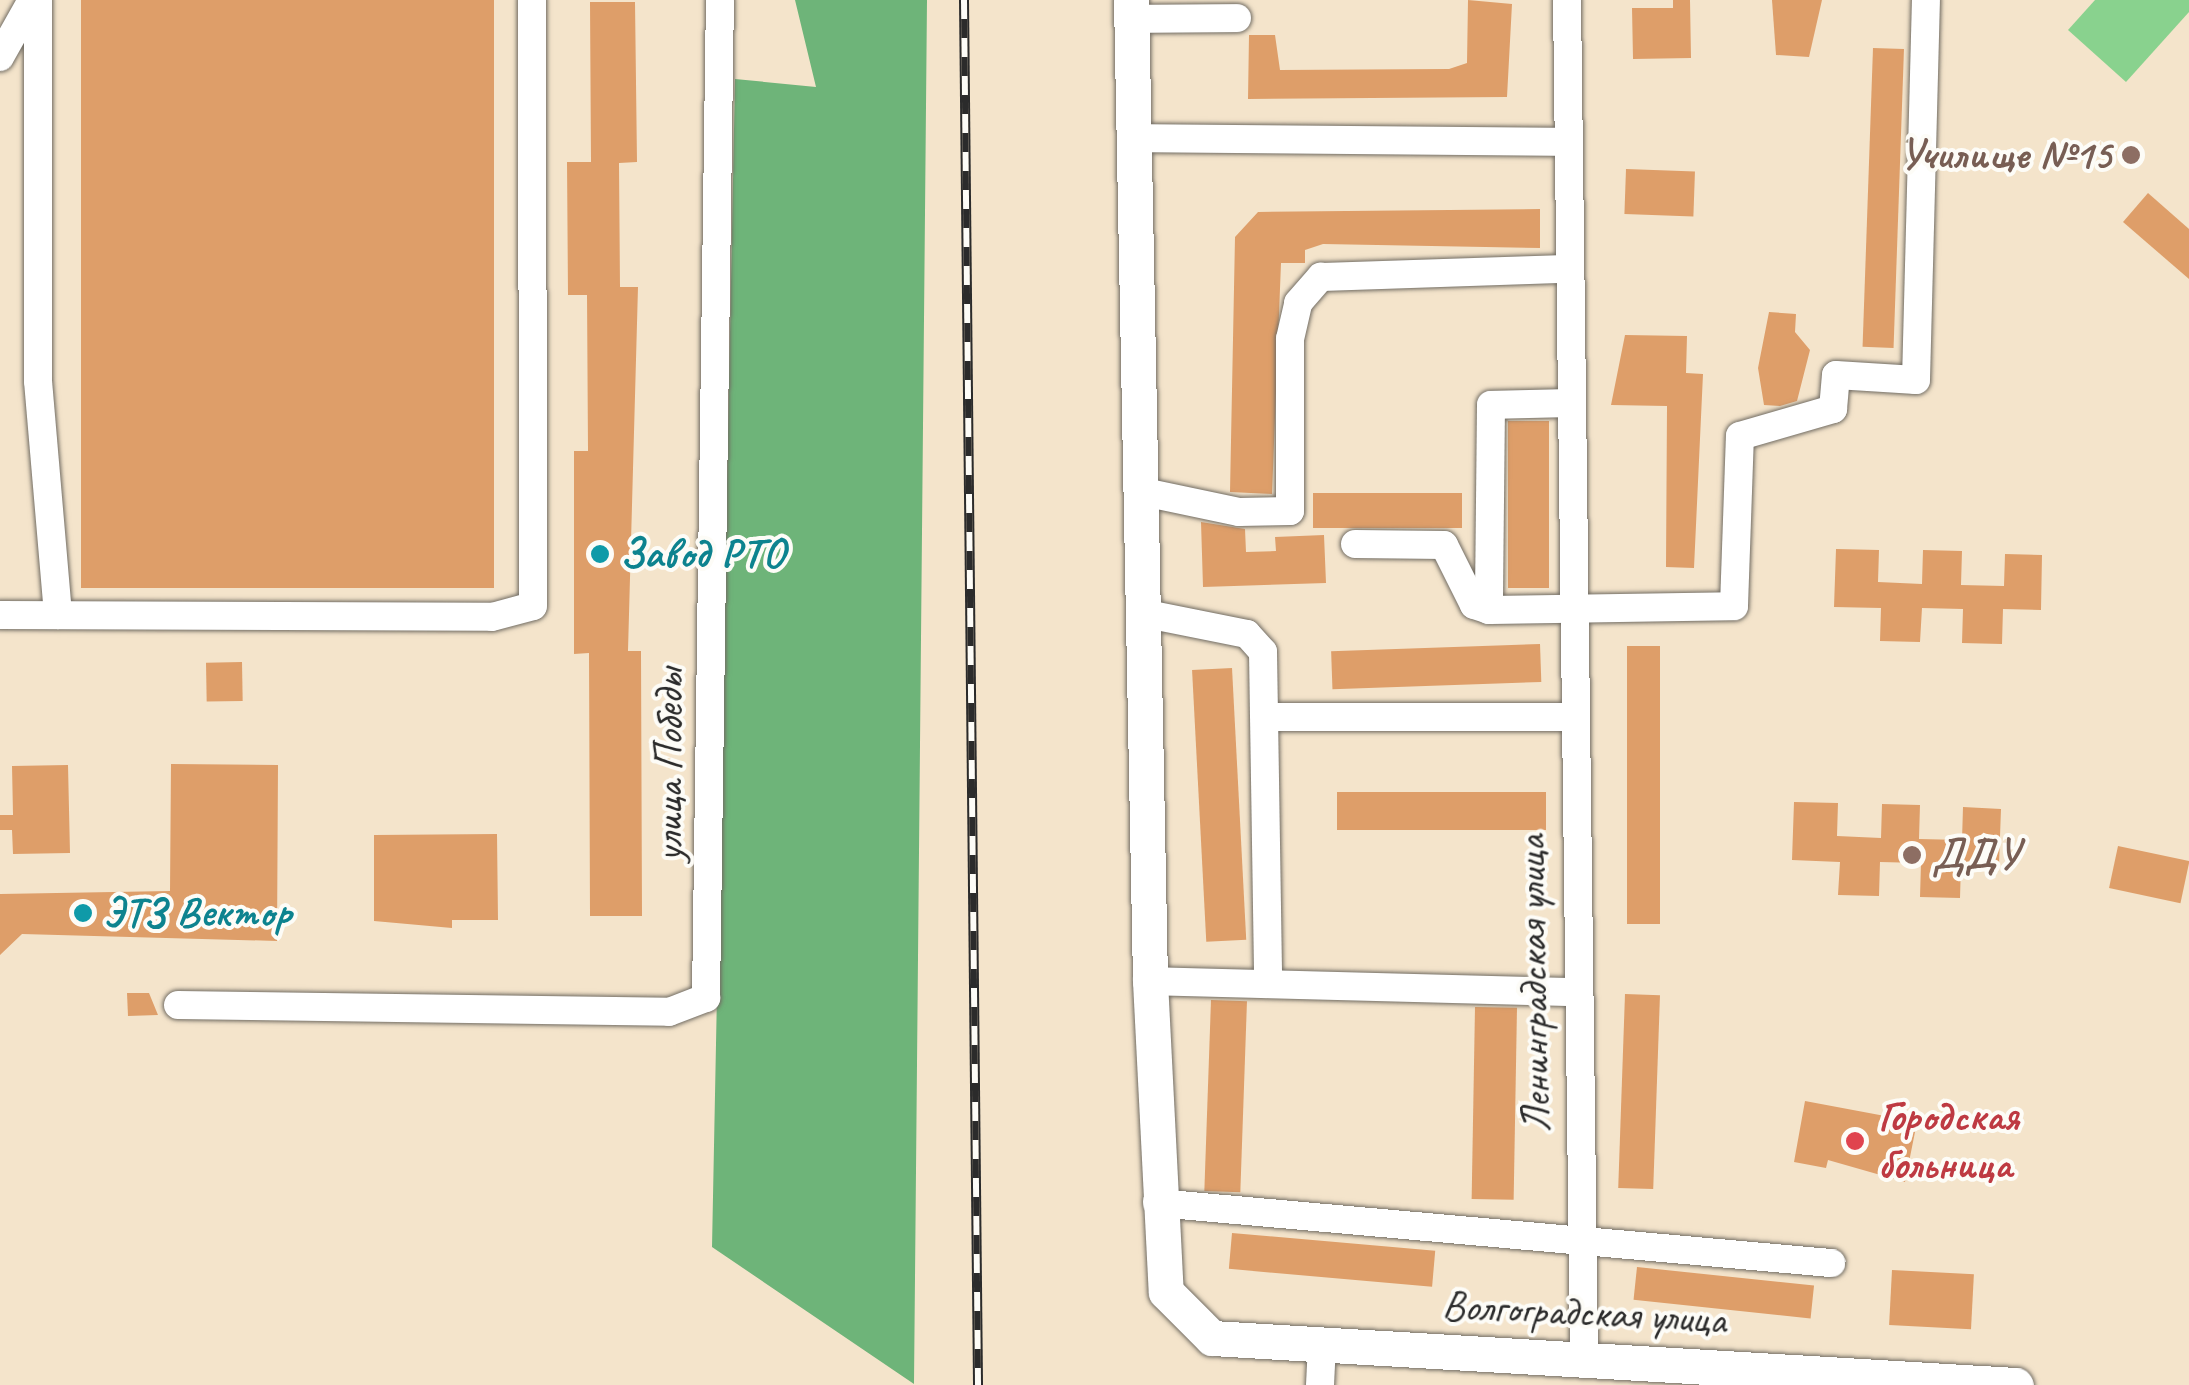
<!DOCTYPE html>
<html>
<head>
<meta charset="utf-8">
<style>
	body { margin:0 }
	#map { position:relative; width:2189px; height:1385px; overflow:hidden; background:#f4e4cb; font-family:Caveat,sans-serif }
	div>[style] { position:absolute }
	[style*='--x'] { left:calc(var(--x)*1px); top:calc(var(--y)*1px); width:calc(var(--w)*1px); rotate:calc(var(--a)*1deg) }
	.green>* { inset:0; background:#89d28e }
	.forest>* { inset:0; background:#6eb479 }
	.building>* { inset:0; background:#de9e69; transform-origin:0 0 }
	.roads { filter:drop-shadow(0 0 2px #716c63) drop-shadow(0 0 2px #716c63) }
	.minor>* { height:28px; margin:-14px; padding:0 14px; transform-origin:14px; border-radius:14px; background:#fff }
	.major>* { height:35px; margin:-17.5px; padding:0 17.5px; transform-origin:17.5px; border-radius:17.5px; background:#fff }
	.rail>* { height:10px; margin-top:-5px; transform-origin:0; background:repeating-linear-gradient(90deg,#fdfcf7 0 19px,#2b2b2b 0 38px); box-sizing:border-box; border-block:2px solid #2b2b2b }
	.dots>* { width:28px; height:28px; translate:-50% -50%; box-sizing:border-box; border:5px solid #fdfcf7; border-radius:50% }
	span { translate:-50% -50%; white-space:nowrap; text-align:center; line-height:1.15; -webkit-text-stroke:8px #fdfcf7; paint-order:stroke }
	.education-label { font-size:42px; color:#785e54; font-weight:700 }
	.right { translate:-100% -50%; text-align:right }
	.left { translate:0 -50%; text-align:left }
	.culture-label { font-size:42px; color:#0d838f; font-weight:700 }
	.street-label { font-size:42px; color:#2b2b2b }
	.health-label { font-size:42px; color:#be3a42; font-weight:700 }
</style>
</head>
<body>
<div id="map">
	<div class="green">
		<i style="clip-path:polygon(2095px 0,2189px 0,2189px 12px,2126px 82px,2068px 30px)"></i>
	</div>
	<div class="forest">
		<i style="clip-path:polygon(795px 0,927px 0,914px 1384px,712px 1247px,735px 79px,816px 87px)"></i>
	</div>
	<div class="building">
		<i style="left:81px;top:0;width:413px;height:588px"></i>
		<i style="clip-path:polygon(1468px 0,1512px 4px,1507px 97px,1248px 99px,1249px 35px,1275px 35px,1280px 70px,1449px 69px,1467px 63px)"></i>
		<i style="clip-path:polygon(1673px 0,1690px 0,1691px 58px,1633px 59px,1632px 8px,1673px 8px)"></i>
		<i style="clip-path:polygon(1772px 0,1822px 0,1809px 57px,1776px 55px)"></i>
		<i style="clip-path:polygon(590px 2px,635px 2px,637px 162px,619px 163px,620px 287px,638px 287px,628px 651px,641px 651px,642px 916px,590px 916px,589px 653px,574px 654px,574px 451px,588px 451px,587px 295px,568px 295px,567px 162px,591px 162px)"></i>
		<i style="left:1873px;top:48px;width:31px;height:299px;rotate:2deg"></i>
		<i style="left:1626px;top:169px;width:69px;height:45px;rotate:2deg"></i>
		<i style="clip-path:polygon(2148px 193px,2189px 229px,2189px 279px,2123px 222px)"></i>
		<i style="clip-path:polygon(1540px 209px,1540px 248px,1323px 244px,1305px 250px,1305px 263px,1281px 263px,1272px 494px,1230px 492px,1235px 237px,1258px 212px)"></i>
		<i style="clip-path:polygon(1769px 312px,1796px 314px,1795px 332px,1810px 350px,1797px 401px,1780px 406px,1764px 405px,1758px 368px)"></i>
		<i style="clip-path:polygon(1625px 335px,1687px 336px,1686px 373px,1703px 374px,1694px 568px,1666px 567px,1667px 406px,1611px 405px)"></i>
		<i style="left:1549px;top:421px;width:167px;height:41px;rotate:90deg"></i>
		<i style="left:1313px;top:493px;width:149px;height:35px"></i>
		<i style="clip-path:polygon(1201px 522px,1245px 529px,1246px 552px,1276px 551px,1275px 537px,1324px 535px,1326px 583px,1203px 587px)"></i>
		<i style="clip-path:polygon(1836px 549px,1879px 550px,1878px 582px,1922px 584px,1923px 550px,1962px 551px,1961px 585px,2004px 586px,2005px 554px,2042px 555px,2041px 610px,2003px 609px,2002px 644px,1962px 643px,1963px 609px,1922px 608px,1920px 642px,1880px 641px,1881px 608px,1834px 607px)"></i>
		<i style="left:1540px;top:644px;width:38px;height:209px;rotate:88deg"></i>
		<i style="left:1627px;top:646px;width:33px;height:278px"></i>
		<i style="left:242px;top:662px;width:39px;height:36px;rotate:89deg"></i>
		<i style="left:1232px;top:668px;width:272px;height:40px;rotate:87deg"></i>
		<i style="clip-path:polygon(171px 764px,278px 765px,277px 941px,22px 934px,0 955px,0 894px,170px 891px)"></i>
		<i style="clip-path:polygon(68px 765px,70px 853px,13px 854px,12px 830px,0 830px,0 815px,13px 815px,12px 766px)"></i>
		<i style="left:1337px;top:792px;width:209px;height:38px"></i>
		<i style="clip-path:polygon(1794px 802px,1838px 803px,1837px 836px,1881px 838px,1882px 804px,1920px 805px,1919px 839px,1962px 840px,1963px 807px,2001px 809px,1999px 864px,1961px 863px,1960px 898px,1920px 897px,1921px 863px,1880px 862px,1879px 896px,1838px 895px,1840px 862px,1792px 860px)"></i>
		<i style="clip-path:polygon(497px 834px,498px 920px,452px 920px,452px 928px,374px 921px,374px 835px)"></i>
		<i style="left:2118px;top:846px;width:73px;height:43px;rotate:12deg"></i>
		<i style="clip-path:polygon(127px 993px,149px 993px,158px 1015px,128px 1016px)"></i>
		<i style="left:1625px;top:994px;width:35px;height:194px;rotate:2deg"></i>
		<i style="left:1211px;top:1000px;width:36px;height:191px;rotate:2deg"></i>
		<i style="left:1475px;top:1007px;width:42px;height:192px;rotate:1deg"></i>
		<i style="clip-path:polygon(1805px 1101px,1917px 1122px,1905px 1182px,1828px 1160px,1826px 1168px,1794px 1162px)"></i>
		<i style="left:1232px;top:1233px;width:204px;height:36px;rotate:5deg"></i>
		<i style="left:1637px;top:1267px;width:178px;height:33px;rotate:6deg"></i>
		<i style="left:1892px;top:1270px;width:82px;height:55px;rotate:3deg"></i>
	</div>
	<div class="roads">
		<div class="minor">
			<i style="--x:38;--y:0;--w:381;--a:90"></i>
			<i style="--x:38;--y:381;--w:235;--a:85.1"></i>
			<i style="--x:1567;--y:0;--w:1357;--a:89.28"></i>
			<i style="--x:1132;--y:19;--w:105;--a:-0.5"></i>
			<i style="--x:0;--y:57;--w:65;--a:-60.7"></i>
			<i style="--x:1134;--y:138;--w:433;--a:0.5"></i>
			<i style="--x:1567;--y:403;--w:76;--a:178.5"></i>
			<i style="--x:1491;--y:405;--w:205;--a:90.6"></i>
			<i style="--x:1489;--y:610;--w:245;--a:-0.9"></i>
			<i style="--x:1734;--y:606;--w:170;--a:-88"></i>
			<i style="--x:1740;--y:436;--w:97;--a:-16.2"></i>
			<i style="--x:1833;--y:409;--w:34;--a:-85"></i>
			<i style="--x:1836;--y:375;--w:80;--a:3.6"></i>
			<i style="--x:1916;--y:380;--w:380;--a:-88.5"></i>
			<i style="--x:1139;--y:491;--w:102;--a:11.9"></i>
			<i style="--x:1239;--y:512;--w:51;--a:-1.1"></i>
			<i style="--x:1290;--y:511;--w:172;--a:-90"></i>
			<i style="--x:1290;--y:339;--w:37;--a:-77"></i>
			<i style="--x:1298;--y:303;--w:35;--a:-49"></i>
			<i style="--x:1321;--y:277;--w:246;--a:-1.9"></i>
			<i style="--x:1355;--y:544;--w:89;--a:0.6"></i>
			<i style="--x:1444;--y:545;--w:67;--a:63.4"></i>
			<i style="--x:1474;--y:605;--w:16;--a:18"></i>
			<i style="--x:1142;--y:613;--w:107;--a:11.3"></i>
			<i style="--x:1247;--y:634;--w:24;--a:48"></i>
			<i style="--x:1263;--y:652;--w:332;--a:89.1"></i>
			<i style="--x:0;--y:615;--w:492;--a:0.2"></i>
			<i style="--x:492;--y:617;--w:42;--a:-15"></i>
			<i style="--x:533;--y:606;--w:606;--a:-90.09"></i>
			<i style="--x:1266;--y:717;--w:304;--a:0"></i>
			<i style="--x:1150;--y:981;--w:423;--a:1.5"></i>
			<i style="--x:178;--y:1005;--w:491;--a:0.8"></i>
			<i style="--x:669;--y:1012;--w:40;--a:-21"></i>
			<i style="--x:706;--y:998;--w:998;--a:-89.2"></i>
			<i style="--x:1157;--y:1203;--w:677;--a:5.09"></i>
			<i style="--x:1320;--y:1385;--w:41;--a:-87.2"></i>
		</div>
		<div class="major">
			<i style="--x:1131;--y:0;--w:981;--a:88.89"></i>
			<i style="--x:1150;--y:981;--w:311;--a:87.1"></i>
			<i style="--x:1166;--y:1292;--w:65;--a:45"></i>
			<i style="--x:1212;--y:1338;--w:805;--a:3.35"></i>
		</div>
	</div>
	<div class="rail">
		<i style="--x:964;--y:0;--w:1385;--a:89.42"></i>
	</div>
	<div class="dots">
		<i style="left:2131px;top:155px;background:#8d6e63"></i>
		<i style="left:600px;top:554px;background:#0f9aa8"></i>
		<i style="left:1912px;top:855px;background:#8d6e63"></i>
		<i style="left:83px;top:913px;background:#0f9aa8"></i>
		<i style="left:1855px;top:1141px;background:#e0444e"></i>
	</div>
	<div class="education-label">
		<span class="right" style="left:2111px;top:155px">Училище №15</span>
		<span class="left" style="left:1932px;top:855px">ДДУ</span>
	</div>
	<div class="culture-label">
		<span class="left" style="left:620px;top:554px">Завод РТО</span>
		<span class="left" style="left:103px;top:913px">ЭТЗ Вектор</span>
	</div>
	<div class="street-label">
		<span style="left:669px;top:765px;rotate:-90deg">улица Победы</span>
		<span style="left:1534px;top:984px;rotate:-91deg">Ленинградская улица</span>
		<span style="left:1584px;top:1313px;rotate:3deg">Волгоградская улица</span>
	</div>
	<div class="health-label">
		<span class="left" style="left:1878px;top:1141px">Городская<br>больница</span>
	</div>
</div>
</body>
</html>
